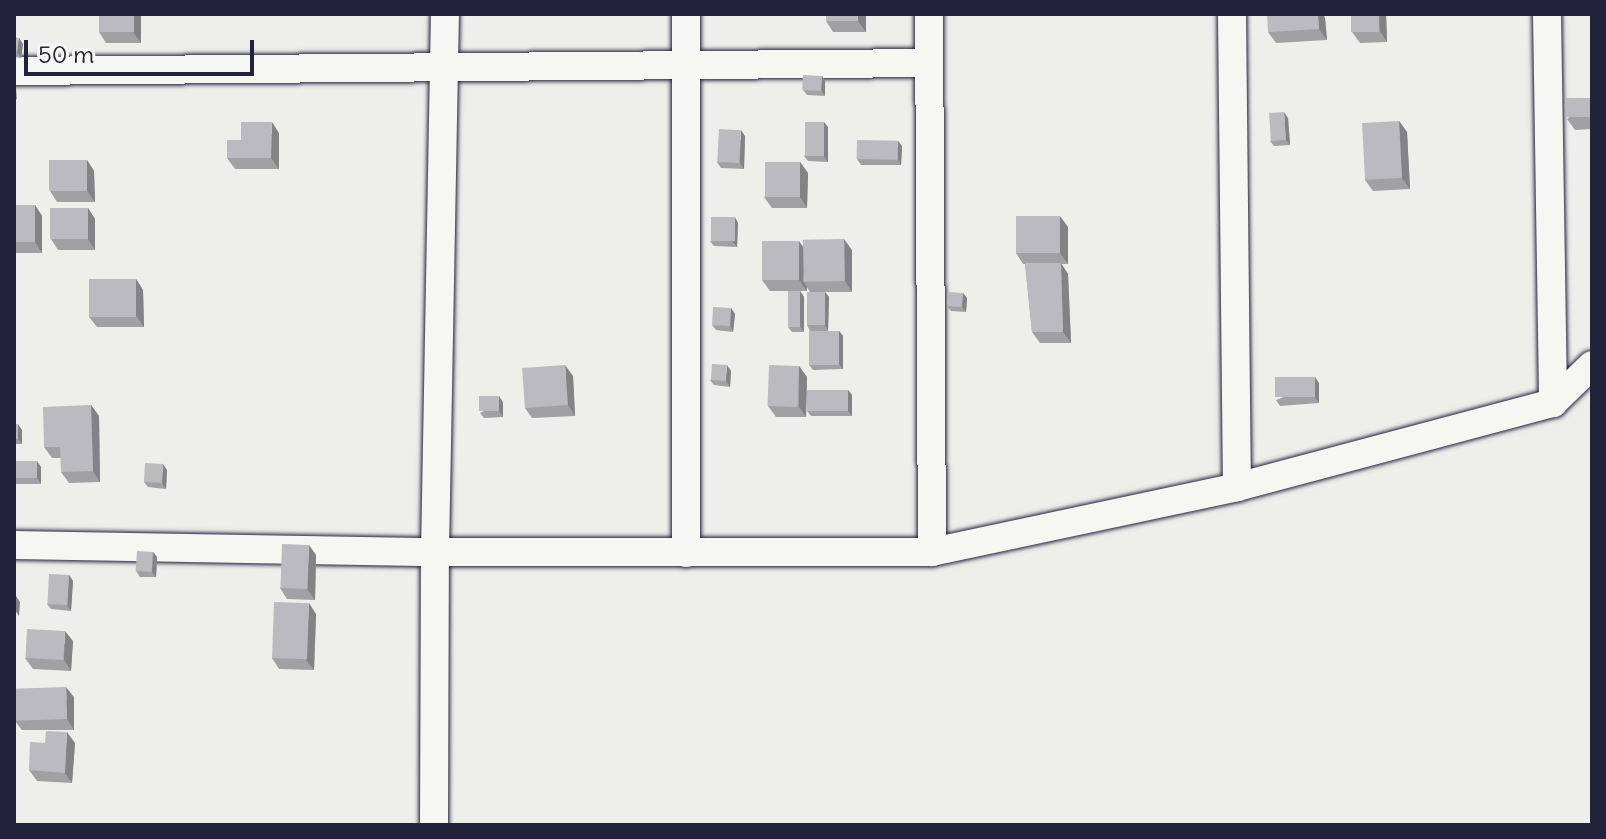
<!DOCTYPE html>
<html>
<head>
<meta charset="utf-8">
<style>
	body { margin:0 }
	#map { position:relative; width:1606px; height:839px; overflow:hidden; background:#eeeeeb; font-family:Delius,sans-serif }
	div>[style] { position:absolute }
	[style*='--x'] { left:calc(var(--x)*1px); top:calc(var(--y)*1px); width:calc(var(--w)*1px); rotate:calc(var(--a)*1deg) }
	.roads { filter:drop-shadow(0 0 2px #22223b) drop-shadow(0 0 2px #22223b) }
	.minor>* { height:28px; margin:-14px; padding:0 14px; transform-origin:14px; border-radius:14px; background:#f6f6f2 }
	.wall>* { inset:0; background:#a1a1a4 }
	.shaded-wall>* { inset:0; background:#838386 }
	.building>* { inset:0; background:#bbbbbf; transform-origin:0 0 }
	span { translate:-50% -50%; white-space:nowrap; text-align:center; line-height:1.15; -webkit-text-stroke:6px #f6f6f2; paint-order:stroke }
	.frame { position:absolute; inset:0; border:16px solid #22223b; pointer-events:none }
	.scale { position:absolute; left:24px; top:40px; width:230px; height:36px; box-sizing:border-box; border:4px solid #22223b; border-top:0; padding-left:10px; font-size:24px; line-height:28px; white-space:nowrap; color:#22223b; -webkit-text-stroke:6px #f6f6f2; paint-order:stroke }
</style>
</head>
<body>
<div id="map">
	<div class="roads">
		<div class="minor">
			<i style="--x:686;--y:14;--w:539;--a:90"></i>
			<i style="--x:929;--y:14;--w:538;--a:89.68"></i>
			<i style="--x:1232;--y:14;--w:473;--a:89.4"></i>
			<i style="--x:1547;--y:14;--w:389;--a:89.1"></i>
			<i style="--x:14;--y:71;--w:915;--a:-0.5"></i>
			<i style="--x:14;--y:545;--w:421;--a:1"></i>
			<i style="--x:435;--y:552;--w:538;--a:-88.94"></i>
			<i style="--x:434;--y:825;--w:273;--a:-89.8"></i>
			<i style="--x:435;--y:552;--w:497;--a:0"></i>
			<i style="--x:932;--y:552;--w:312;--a:-12"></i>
			<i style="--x:1237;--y:487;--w:327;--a:-14.9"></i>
			<i style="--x:1553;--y:403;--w:54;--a:-44.3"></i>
		</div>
	</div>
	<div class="wall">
		<i style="clip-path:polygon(99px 14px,141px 14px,141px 43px,106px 43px,99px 32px)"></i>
		<i style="clip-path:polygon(826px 14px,866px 14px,866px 32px,833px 32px,826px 21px)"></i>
		<i style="clip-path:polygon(1318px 14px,1323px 14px,1325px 18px,1327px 40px,1276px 43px,1268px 32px)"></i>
		<i style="clip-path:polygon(1386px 14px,1387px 42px,1360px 43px,1352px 32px)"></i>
		<i style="clip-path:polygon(14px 37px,23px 44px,21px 58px,14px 57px)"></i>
		<i style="clip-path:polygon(822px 76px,825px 81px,825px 96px,807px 95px,803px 90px)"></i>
		<i style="clip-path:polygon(1592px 98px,1592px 129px,1575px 130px,1567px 119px)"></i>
		<i style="clip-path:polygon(1288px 118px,1290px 145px,1274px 146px,1270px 141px)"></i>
		<i style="clip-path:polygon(1399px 121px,1407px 132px,1410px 189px,1373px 191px,1365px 180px)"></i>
		<i style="clip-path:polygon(828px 127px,828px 162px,808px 161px,804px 156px)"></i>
		<i style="clip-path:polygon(279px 133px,279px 169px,235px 169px,227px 158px,241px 140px)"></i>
		<i style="clip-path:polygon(745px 136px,744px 169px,721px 168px,717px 162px)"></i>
		<i style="clip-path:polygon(902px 146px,901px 165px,861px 165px,857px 159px)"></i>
		<i style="clip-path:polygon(87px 160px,94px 171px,95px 202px,57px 202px,50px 191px)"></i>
		<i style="clip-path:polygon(800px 162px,808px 173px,807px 208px,772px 208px,764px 197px)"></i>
		<i style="clip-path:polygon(35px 205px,42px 216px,42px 253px,14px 253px,14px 214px)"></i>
		<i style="clip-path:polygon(88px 208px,95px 219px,95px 250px,58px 250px,51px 239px)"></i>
		<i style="clip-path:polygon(738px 223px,737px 247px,714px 246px,710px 241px)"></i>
		<i style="clip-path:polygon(1068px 227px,1068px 264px,1061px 264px,1068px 274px,1071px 343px,1040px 343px,1032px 332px,1025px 264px,1023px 264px,1016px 253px)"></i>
		<i style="clip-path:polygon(803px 246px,852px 250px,852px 292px,825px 292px,829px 297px,828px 331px,839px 331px,843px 336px,843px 369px,813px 370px,809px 365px,810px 331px,807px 325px,810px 292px,807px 287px,807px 291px,770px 291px,762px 280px)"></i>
		<i style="clip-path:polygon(136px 279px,143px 290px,144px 327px,97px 327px,89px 317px)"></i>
		<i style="clip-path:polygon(800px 291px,804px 297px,804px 332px,792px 332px,788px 327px)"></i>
		<i style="clip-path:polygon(963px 293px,967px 298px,966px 312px,951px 311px,947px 306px)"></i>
		<i style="clip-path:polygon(731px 308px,735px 314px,733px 332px,716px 330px,712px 325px)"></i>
		<i style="clip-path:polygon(799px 366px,807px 377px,806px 417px,776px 417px,768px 406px)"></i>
		<i style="clip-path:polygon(731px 371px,730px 387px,714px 385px,710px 380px)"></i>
		<i style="clip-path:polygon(573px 376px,575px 416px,532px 418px,525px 408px)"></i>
		<i style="clip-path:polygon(1319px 383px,1319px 403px,1280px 406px,1276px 400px)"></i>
		<i style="clip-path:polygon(848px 390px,852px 395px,852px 416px,811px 416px,807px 411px)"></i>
		<i style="clip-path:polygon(503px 402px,503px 417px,484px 418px,480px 413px)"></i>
		<i style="clip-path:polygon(91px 405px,99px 416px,100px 482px,69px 483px,61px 472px,61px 458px,52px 458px,44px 447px)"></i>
		<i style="clip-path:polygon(14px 424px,22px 430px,22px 444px,14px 444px)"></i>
		<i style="clip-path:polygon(14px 462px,41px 467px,41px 484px,14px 484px)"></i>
		<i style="clip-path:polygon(167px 470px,166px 489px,148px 487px,144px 482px)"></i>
		<i style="clip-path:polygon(153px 552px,157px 557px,156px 577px,140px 577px,136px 571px)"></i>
		<i style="clip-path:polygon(316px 555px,315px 600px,287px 599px,280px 588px)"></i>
		<i style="clip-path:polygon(69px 575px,73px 581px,71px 611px,51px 609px,47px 604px)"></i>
		<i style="clip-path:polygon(316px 614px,314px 670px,279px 669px,272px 658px)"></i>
		<i style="clip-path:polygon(73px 641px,71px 671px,33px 669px,25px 658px)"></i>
		<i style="clip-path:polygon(74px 697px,74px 730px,22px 730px,14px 720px)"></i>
		<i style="clip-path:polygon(45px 743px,75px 743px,72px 783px,37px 781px,29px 770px)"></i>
	</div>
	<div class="shaded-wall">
		<i style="clip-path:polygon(134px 14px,141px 14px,141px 43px,133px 32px)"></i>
		<i style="clip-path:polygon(858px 14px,866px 14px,866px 32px,858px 21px)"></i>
		<i style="clip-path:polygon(1318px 14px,1323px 14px,1325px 18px,1327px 40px,1319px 29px)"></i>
		<i style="clip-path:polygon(1379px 14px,1386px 14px,1387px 42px,1380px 31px)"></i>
		<i style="clip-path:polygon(19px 38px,23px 44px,21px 58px,17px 52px)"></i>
		<i style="clip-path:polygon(822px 76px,825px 81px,825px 96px,821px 90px)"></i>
		<i style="clip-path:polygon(14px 85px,16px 88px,17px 100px,14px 96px)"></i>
		<i style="clip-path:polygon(1284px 112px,1288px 118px,1290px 145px,1286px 140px)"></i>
		<i style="clip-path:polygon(1399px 121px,1407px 132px,1410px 189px,1402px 178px)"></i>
		<i style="clip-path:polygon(272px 122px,279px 133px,279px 169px,271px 158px)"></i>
		<i style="clip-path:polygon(824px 122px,828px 127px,828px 162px,824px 156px)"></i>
		<i style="clip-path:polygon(741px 130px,745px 136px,744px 169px,740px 163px)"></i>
		<i style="clip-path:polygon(898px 141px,902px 146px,901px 165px,898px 160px)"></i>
		<i style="clip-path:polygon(87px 160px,94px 171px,95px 202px,87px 191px)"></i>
		<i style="clip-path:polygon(800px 162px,808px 173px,807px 208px,800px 197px)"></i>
		<i style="clip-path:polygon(35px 205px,42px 216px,42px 253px,35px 242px)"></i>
		<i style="clip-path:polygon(88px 208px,95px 219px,95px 250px,88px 239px)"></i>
		<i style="clip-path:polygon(1060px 216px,1068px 227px,1068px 264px,1060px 253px)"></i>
		<i style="clip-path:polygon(735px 217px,738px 223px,737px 247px,733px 242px)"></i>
		<i style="clip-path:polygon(844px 239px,852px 250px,852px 292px,845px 281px)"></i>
		<i style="clip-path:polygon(799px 241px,806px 251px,803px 281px,807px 287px,807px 291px,799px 280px)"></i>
		<i style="clip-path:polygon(1061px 263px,1068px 274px,1071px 343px,1063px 332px)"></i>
		<i style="clip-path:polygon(136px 279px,143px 290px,144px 327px,136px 316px)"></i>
		<i style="clip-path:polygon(800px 291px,804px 297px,804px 332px,800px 326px)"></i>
		<i style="clip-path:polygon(825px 292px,829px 297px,828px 331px,825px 325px)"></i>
		<i style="clip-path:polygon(963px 293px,967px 298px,966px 312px,962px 307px)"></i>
		<i style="clip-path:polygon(731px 308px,735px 314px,733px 332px,730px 326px)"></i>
		<i style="clip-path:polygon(839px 331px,843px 336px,843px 369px,839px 364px)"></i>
		<i style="clip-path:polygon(565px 365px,573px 376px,575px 416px,568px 405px)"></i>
		<i style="clip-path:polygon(727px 365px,731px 371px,730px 387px,726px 381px)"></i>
		<i style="clip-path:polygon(799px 366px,807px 377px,806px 417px,799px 407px)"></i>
		<i style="clip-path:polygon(1315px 377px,1319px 383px,1319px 403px,1315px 397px)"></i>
		<i style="clip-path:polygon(848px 390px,852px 395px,852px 416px,848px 411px)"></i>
		<i style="clip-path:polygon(499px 396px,503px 402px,503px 417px,499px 411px)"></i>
		<i style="clip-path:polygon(91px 405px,99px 416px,100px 482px,93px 471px)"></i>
		<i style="clip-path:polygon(18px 424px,22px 430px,22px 444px,18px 439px)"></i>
		<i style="clip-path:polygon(37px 461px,41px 467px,41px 484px,37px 478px)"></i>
		<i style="clip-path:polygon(163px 464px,167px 470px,166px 489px,162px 483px)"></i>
		<i style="clip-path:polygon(309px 545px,316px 555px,315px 600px,307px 589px)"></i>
		<i style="clip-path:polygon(153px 552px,157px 557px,156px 577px,152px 572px)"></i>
		<i style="clip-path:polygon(69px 575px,73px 581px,71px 611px,67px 605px)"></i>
		<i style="clip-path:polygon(16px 596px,20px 602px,19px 616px,15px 610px)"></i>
		<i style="clip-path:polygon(309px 603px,316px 614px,314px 670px,306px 660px)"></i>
		<i style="clip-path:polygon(65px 631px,73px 641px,71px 671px,64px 660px)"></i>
		<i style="clip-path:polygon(66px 687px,74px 697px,74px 730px,67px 719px)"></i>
		<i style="clip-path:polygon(67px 732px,75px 743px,72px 783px,65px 773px)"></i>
	</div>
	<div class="building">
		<i style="left:99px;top:14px;width:35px;height:18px"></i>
		<i style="left:826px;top:14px;width:32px;height:7px"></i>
		<i style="clip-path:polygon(1267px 14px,1318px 14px,1319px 29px,1268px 32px)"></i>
		<i style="left:1351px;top:14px;width:28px;height:18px"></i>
		<i style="clip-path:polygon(14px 37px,19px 38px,17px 52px,14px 52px)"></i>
		<i style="left:803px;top:75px;width:19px;height:15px;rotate:3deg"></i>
		<i style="left:1592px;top:98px;width:19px;height:26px;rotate:90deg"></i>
		<i style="left:1284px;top:112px;width:28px;height:15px;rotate:86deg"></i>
		<i style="left:1399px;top:121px;width:57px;height:37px;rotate:87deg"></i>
		<i style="clip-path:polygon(241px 122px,272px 122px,271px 158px,227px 158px,227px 140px,241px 140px)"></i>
		<i style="left:805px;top:122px;width:19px;height:34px"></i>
		<i style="left:719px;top:129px;width:22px;height:33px;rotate:3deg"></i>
		<i style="left:857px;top:140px;width:41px;height:19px;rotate:1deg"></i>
		<i style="left:49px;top:160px;width:38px;height:31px"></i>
		<i style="left:765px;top:162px;width:35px;height:35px"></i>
		<i style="left:15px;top:205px;width:20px;height:37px"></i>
		<i style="left:50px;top:208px;width:38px;height:31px"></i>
		<i style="left:1016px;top:216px;width:44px;height:37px"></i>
		<i style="left:711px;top:217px;width:24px;height:24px"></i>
		<i style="left:844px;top:239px;width:42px;height:41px;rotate:89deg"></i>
		<i style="left:762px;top:241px;width:37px;height:39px"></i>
		<i style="clip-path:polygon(1025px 263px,1061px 263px,1063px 332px,1032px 332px)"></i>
		<i style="left:89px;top:279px;width:47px;height:38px"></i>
		<i style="left:788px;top:291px;width:12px;height:36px"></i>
		<i style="left:807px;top:292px;width:18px;height:33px"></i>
		<i style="left:948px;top:292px;width:15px;height:14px;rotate:4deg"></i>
		<i style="left:713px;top:307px;width:18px;height:18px;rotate:3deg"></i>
		<i style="left:809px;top:331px;width:30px;height:34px"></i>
		<i style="left:712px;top:364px;width:15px;height:16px;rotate:4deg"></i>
		<i style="left:565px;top:365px;width:40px;height:43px;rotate:86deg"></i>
		<i style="left:769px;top:365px;width:30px;height:41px;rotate:2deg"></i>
		<i style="left:1315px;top:377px;width:20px;height:40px;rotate:90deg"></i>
		<i style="left:807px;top:390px;width:41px;height:21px"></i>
		<i style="left:499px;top:396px;width:15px;height:20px;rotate:90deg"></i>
		<i style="clip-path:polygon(91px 405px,93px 471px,61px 472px,60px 447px,44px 447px,43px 407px)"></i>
		<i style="left:14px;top:424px;width:4px;height:15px"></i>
		<i style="left:37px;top:461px;width:17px;height:23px;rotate:90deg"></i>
		<i style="left:145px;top:463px;width:18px;height:19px;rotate:3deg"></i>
		<i style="left:282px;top:544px;width:27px;height:44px;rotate:2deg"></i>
		<i style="left:137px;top:551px;width:16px;height:20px;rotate:4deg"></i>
		<i style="left:49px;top:574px;width:20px;height:30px;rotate:3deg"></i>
		<i style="left:274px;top:602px;width:35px;height:56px;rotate:2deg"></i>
		<i style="left:27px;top:629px;width:38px;height:29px;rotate:3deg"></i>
		<i style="left:66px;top:687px;width:32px;height:52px;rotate:88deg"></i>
		<i style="clip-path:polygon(46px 731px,67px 732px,65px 773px,29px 770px,30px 742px,45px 743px)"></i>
	</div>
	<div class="frame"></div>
	<div class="scale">50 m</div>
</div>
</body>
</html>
